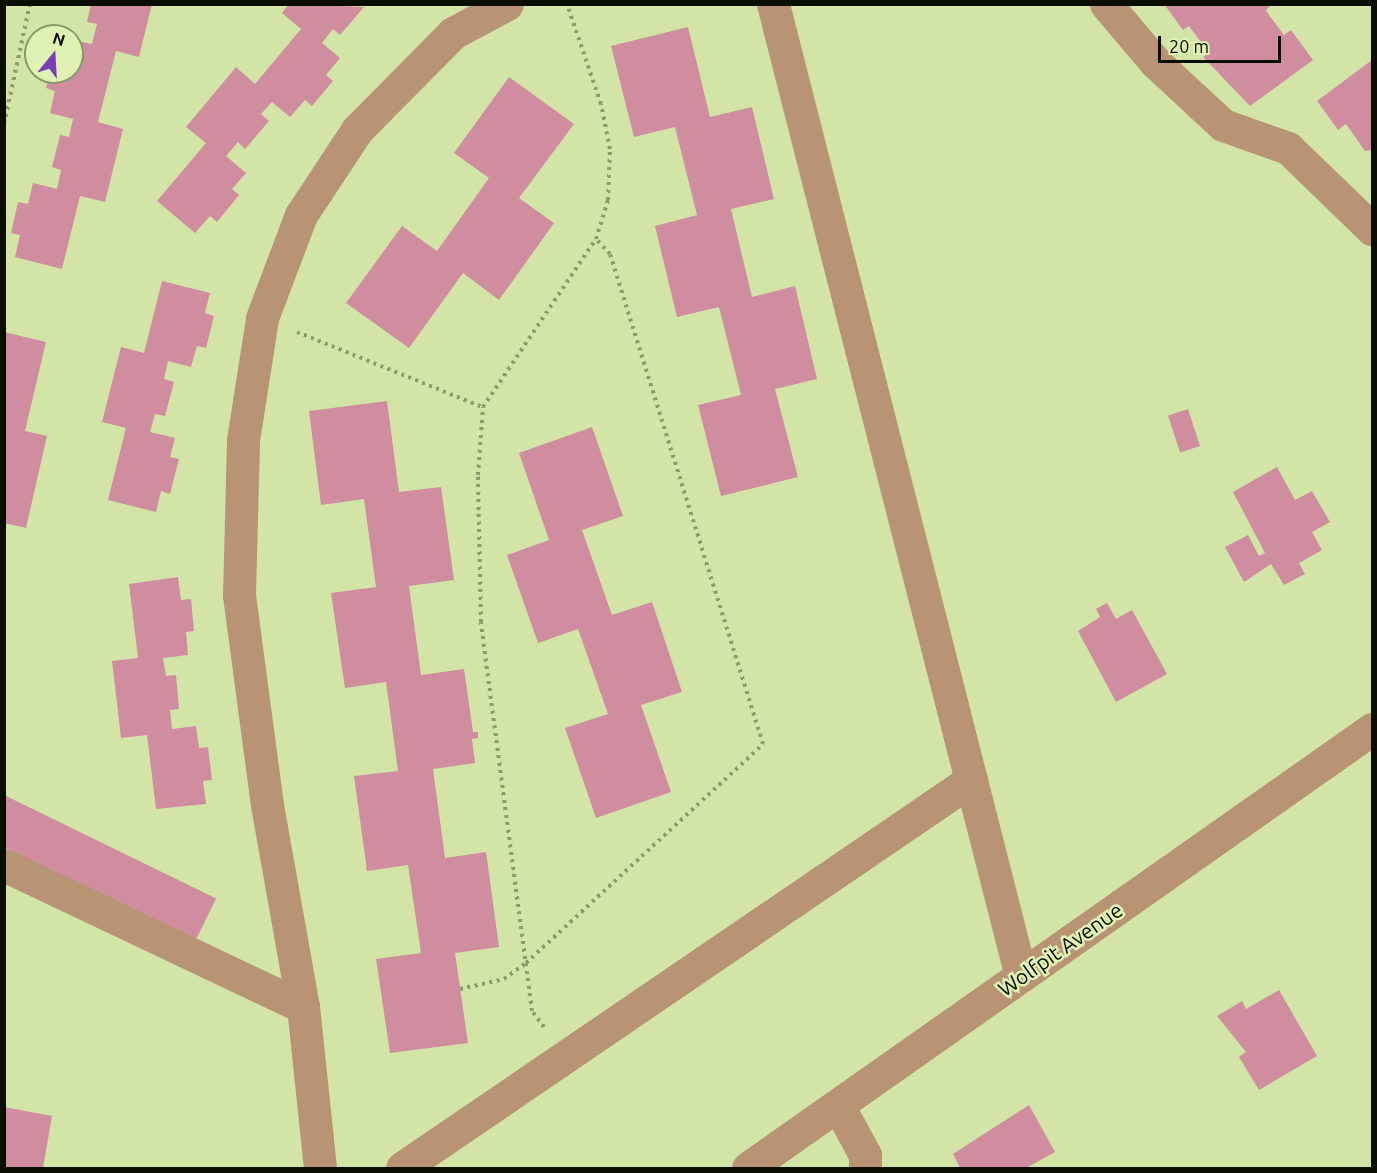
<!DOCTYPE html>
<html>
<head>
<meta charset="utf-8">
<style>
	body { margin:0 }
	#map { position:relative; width:1377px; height:1173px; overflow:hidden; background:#d2e5a7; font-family:Ubuntu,sans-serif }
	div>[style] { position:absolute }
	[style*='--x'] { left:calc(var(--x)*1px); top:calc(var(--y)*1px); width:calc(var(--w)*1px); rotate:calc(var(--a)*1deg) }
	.building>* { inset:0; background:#cf8d9f; transform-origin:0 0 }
	.path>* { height:4px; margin-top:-2px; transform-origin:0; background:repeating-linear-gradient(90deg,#8c9a6d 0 3px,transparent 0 7.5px) }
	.minor>* { height:33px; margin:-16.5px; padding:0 16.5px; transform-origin:16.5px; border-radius:16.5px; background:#b99474 }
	span { translate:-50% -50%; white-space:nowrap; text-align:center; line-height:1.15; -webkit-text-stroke:5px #dff2b4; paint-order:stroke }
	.street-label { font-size:21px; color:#090e00 }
	.frame { position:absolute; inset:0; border:6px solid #090e00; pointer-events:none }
	.north { position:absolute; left:24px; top:24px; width:60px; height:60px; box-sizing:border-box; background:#dff2b4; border:2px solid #89976c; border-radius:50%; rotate:18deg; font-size:16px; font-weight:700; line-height:24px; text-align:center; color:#090e00 }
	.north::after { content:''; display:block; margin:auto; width:21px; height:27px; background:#7840b7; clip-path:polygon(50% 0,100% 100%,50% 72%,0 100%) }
	.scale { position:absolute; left:1158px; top:36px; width:123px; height:27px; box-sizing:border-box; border:3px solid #090e00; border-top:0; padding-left:8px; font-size:18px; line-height:21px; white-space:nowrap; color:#090e00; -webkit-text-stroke:4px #dff2b4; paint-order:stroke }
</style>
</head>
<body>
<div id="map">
	<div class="building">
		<i style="clip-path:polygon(91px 4px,152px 4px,139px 57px,116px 51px,98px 122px,123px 129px,105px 202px,80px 196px,62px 269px,15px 257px,20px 235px,11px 233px,18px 202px,28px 204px,33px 183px,57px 189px,61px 170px,52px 167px,60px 135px,69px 137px,73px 119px,50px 113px,55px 91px,46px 88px,50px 72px,72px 72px,72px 40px,92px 44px,97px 24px,87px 22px)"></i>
		<i style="clip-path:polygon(289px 4px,364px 7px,340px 35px,333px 29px,322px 43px,340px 58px,326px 75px,333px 81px,312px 106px,305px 100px,290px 117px,272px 102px,261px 114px,269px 121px,245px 149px,238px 142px,226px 156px,246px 173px,232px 189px,239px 195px,217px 222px,210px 216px,195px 233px,157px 201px,206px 143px,186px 127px,236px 67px,255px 84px,301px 29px,282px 13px)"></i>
		<i style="clip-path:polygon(1164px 4px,1271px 4px,1266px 11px,1284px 35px,1291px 30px,1313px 60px,1250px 106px,1203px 57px,1209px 53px,1189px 26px,1183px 30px)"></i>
		<i style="clip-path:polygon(688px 27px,710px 117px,752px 107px,774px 199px,731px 209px,752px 297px,795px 286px,817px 379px,775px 389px,798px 477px,721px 496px,698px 405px,741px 395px,719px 307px,677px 317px,655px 226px,697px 215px,675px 127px,634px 137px,611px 46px)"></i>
		<i style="clip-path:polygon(1372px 60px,1372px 150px,1365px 151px,1346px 124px,1338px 130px,1317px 101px)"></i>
		<i style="clip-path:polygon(509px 77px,574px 124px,519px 198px,554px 223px,499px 300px,463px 273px,409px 348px,346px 303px,402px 226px,437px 251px,489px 178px,454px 153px)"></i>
		<i style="clip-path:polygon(162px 281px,210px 293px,205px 313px,214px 316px,206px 348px,197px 346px,191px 367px,168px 361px,164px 379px,174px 382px,165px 416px,155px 414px,150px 432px,175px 438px,170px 457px,179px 459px,170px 494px,161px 491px,156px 512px,108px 500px,126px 428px,102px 422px,121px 347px,144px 353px)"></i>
		<i style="clip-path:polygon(4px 332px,46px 342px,25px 431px,47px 436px,26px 528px,4px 523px)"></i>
		<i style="clip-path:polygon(387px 401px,399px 492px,441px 487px,454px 580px,409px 586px,421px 675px,464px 669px,473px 732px,478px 732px,478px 738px,472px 739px,475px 763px,433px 769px,445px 858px,486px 852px,499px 947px,455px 953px,468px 1043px,390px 1053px,376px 959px,421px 953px,408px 865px,367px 871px,354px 776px,398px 771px,386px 682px,345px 688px,331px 593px,376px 587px,364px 499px,321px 505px,309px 411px)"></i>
		<i style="left:1188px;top:409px;width:39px;height:21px;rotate:72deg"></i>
		<i style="clip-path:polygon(592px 427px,623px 516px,582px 530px,612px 615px,652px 602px,682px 692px,641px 705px,671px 792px,596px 818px,565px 728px,608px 714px,578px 629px,538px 643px,507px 555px,549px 540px,519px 453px)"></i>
		<i style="clip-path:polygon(1277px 467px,1295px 500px,1312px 491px,1330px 522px,1312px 532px,1322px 550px,1299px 563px,1305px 574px,1284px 585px,1271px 564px,1244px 582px,1225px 547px,1248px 535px,1259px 556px,1265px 553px,1233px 492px)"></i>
		<i style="clip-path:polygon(178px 577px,181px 600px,191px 599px,194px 631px,186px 632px,188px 655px,163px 658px,166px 676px,176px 675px,179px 709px,170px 710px,172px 729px,196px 726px,199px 748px,208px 747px,212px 780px,203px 781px,206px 804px,156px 809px,147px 735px,121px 738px,112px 661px,138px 658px,129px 584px)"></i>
		<i style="clip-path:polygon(1107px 603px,1116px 619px,1132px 610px,1167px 674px,1116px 702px,1078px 631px,1100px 617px,1096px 609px)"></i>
		<i style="left:4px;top:795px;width:236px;height:47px;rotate:26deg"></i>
		<i style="clip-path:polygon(1279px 990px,1317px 1056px,1259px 1090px,1239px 1057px,1246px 1052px,1217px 1016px,1242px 1001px,1246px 1009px)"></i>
		<i style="clip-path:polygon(1029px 1105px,1055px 1152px,1026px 1168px,960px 1168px,953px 1154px)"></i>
		<i style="clip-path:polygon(4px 1107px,52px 1116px,43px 1168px,4px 1168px)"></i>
	</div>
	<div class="path">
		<i style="--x:4;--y:124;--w:123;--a:-77.8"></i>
		<i style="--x:297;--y:332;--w:201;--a:22"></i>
		<i style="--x:460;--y:989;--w:45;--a:-12.8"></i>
		<i style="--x:504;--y:979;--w:27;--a:-36"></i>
		<i style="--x:526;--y:963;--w:323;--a:-42.7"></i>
		<i style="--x:763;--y:744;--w:513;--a:-107.34"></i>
		<i style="--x:610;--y:254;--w:21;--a:-133"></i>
		<i style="--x:544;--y:1027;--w:20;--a:-127"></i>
		<i style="--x:532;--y:1011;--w:392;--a:-97.5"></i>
		<i style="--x:481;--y:622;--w:147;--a:-91.2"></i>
		<i style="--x:478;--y:475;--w:68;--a:-85.8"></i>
		<i style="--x:483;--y:407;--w:202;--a:-56.1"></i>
		<i style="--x:596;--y:239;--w:41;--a:-72.9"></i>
		<i style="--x:608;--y:200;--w:51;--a:-87.8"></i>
		<i style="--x:610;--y:149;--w:46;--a:-101.3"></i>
		<i style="--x:601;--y:104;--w:106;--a:-108.8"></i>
	</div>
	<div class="minor">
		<i style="--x:773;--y:4;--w:1003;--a:75.69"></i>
		<i style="--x:1106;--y:4;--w:77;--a:49.7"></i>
		<i style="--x:1156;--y:63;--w:91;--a:42.8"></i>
		<i style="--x:1223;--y:125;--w:69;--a:19.5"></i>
		<i style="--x:1288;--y:148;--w:117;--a:44"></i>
		<i style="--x:4;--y:865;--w:331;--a:25.4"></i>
		<i style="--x:838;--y:1105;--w:57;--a:61.6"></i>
		<i style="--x:865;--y:1155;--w:13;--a:90"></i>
		<i style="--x:320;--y:1168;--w:162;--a:-96"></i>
		<i style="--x:303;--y:1007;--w:205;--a:-100.1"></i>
		<i style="--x:267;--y:805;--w:212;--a:-97.6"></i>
		<i style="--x:239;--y:595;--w:155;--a:-88.5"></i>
		<i style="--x:243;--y:440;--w:123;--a:-81.1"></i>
		<i style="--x:262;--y:318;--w:110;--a:-69.3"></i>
		<i style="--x:301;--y:215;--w:102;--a:-56.6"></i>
		<i style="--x:357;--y:130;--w:136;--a:-45.3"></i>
		<i style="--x:453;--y:33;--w:61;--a:-28.2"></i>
		<i style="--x:402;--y:1168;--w:689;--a:-34.29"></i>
		<i style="--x:748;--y:1168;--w:763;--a:-35.13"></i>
	</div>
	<div class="street-label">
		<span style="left:1060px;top:949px;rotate:-35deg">Wolfpit Avenue</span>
	</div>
	<div class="frame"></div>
	<div class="north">N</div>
	<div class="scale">20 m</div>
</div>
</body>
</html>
